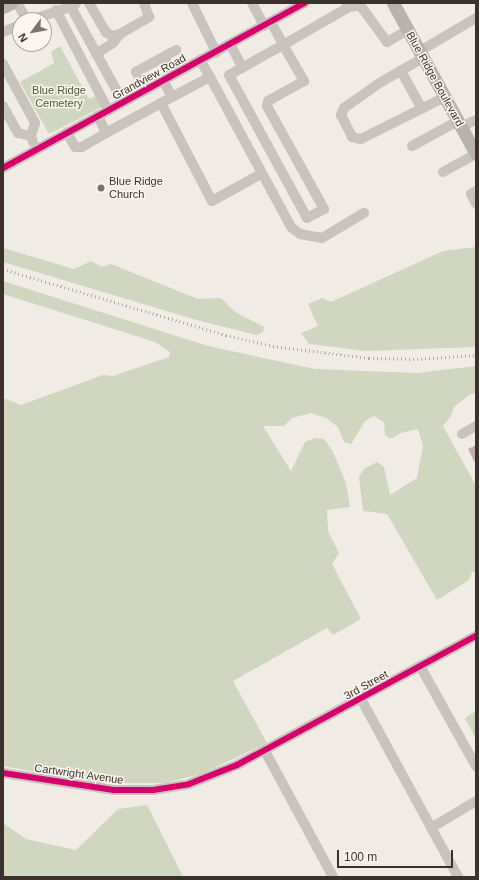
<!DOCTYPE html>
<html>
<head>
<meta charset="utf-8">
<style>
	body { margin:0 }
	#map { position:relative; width:479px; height:880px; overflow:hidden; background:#f0ebe5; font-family:Helvetica,sans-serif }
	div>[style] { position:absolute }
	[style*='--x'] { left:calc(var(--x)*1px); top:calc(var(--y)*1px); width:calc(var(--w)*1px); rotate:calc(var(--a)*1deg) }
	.green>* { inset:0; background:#d1d6bf }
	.building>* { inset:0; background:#c3afa7 }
	.minor>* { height:10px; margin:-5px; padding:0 5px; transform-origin:5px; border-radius:5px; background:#c9c3be }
	.major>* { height:13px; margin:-6.5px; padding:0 6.5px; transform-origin:6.5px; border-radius:6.5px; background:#b8b1ad }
	.rail>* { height:2.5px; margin-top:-1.25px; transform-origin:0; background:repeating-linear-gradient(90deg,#b1aca8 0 1px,transparent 0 4px) }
	.cycleway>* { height:6px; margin:-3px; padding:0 3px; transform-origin:3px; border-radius:3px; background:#d6006c }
	.dots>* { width:11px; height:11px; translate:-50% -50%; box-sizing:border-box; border:2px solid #fbf5ee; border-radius:50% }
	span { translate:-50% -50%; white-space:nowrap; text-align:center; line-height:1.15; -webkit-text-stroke:3px #fbf5ee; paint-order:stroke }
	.street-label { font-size:11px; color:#3b302b }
	.park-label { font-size:11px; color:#4a5a2e }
	.poi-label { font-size:11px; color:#3b302b }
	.left { translate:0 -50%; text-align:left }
	.frame { position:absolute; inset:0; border:4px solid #3b302b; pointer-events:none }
	.north { position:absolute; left:12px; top:12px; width:40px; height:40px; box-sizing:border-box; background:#fbf5ee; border:1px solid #aea6a0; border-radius:50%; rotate:238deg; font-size:11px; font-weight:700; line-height:16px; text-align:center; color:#3b302b }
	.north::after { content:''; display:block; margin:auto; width:14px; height:18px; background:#7a716c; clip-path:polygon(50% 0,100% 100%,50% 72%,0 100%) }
	.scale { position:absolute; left:337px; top:850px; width:116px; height:18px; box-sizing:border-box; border:2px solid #3b302b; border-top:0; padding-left:5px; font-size:12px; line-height:14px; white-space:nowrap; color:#3b302b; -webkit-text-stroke:3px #fbf5ee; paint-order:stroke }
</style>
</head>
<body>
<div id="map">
	<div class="green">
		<i style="clip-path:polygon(60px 46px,89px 99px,96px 96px,102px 107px,49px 134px,20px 82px,54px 63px,51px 52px)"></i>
		<i style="clip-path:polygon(476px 247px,476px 347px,365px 351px,309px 344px,301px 333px,318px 326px,308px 304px,322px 298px,331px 302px,443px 251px)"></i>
		<i style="clip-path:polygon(3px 248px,74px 269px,91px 261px,102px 267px,111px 264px,198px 299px,221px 298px,235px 312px,264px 327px,263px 332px,257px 335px,193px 319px,3px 262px)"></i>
		<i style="clip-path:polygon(3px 281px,208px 346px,315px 369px,417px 373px,476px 366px,476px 393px,469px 395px,454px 407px,451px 416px,443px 426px,476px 486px,476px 571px,472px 572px,469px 580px,437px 600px,387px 514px,363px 511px,359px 477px,364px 469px,377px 462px,384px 467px,390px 495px,417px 478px,423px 446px,418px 429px,401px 433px,390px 439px,385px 435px,384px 422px,374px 416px,365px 421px,351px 444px,344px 442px,338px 427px,326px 418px,311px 413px,292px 418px,284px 426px,263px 426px,291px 471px,305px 442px,315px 438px,324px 439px,333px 452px,346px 483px,350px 507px,327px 510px,328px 531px,339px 553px,332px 564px,361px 619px,333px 635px,327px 628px,233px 681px,267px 743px,201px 774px,165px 783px,99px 783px,3px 766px,3px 398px,21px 405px,103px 375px,113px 376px,169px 357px,170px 352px,155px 342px,3px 294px)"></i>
		<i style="clip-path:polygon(476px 711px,476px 739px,465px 718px)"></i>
		<i style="clip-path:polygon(147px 805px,183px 877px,3px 877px,3px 823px,26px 839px,76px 850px,118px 809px)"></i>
	</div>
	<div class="building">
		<i style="clip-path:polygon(476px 445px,476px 465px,468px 449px)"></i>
	</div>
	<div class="minor">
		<i style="--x:17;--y:3;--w:20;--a:60"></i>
		<i style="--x:76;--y:3;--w:7;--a:124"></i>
		<i style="--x:72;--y:9;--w:106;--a:61.3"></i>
		<i style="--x:89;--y:3;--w:34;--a:60"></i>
		<i style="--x:106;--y:32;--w:7;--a:34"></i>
		<i style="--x:112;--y:36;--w:8;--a:-14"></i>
		<i style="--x:120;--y:34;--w:34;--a:-30"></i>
		<i style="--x:149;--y:17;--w:15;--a:-110"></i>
		<i style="--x:192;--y:3;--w:55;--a:63.9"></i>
		<i style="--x:252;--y:3;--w:26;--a:62"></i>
		<i style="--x:349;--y:7;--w:11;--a:-10"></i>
		<i style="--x:360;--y:5;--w:46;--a:53.9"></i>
		<i style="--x:387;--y:42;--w:24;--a:-30"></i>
		<i style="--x:56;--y:10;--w:113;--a:62.5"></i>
		<i style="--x:31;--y:20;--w:44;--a:-18.4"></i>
		<i style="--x:271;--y:22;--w:26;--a:62"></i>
		<i style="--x:283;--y:45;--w:42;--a:59.7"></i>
		<i style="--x:304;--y:81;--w:41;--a:150.9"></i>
		<i style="--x:268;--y:101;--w:5;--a:101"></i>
		<i style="--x:267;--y:106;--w:118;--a:61"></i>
		<i style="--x:324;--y:209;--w:19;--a:152"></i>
		<i style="--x:307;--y:218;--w:163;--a:-118.6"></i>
		<i style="--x:229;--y:75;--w:62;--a:-29.1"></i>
		<i style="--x:283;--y:45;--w:76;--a:-29.9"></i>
		<i style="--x:349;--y:7;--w:4;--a:-117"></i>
		<i style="--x:3;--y:32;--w:18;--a:-22"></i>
		<i style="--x:230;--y:44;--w:27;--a:62"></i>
		<i style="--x:420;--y:51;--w:65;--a:-30.5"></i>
		<i style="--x:96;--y:54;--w:20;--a:-33"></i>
		<i style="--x:113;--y:43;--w:11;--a:-52"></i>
		<i style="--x:164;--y:57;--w:20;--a:63"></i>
		<i style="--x:423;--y:58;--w:48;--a:150.3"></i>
		<i style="--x:381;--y:82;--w:45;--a:144.9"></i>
		<i style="--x:344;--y:108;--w:8;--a:113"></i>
		<i style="--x:341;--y:115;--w:25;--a:63"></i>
		<i style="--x:352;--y:137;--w:9;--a:13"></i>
		<i style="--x:361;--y:139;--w:94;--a:-26.6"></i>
		<i style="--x:3;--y:64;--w:67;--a:61.5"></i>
		<i style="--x:35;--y:123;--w:14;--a:107"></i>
		<i style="--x:401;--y:71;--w:43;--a:61.1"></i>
		<i style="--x:210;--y:77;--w:170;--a:61.6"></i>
		<i style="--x:291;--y:227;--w:11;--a:38"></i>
		<i style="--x:300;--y:234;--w:22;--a:10"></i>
		<i style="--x:322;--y:238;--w:49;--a:-30.8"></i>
		<i style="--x:146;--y:90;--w:21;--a:-119"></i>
		<i style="--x:136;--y:72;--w:46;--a:-28.8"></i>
		<i style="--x:172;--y:97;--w:43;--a:-27.8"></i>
		<i style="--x:210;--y:77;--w:20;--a:-120"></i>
		<i style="--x:161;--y:103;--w:110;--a:62.5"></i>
		<i style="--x:212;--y:201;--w:56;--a:-28.9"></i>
		<i style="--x:3;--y:106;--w:31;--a:61"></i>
		<i style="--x:18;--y:133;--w:13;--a:13"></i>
		<i style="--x:31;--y:136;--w:6;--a:72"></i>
		<i style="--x:461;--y:127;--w:17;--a:-25"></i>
		<i style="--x:67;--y:133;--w:16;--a:60"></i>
		<i style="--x:75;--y:147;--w:7;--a:0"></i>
		<i style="--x:82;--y:147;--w:28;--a:-30"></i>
		<i style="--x:106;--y:133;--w:19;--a:-115"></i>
		<i style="--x:106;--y:133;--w:75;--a:-28.6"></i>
		<i style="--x:172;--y:97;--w:19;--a:-118"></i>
		<i style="--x:412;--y:146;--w:52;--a:-28.5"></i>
		<i style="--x:3;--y:168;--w:344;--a:-28.7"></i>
		<i style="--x:443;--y:172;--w:38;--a:-29"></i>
		<i style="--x:476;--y:191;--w:6;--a:149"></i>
		<i style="--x:471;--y:194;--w:11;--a:63"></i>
		<i style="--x:462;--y:434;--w:16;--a:-30"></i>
		<i style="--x:420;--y:666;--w:115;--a:60.8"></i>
		<i style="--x:361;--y:699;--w:203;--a:61.4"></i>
		<i style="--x:265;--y:751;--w:143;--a:61.6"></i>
		<i style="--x:3;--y:773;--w:112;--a:8.7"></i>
		<i style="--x:114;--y:790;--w:39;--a:0"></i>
		<i style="--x:153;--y:790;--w:36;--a:-9"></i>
		<i style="--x:189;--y:784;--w:52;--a:-21.6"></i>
		<i style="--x:237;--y:765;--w:272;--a:-28.4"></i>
		<i style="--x:431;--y:828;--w:52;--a:-31"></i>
	</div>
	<div class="major">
		<i style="--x:393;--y:3;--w:172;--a:61.2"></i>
		<i style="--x:3;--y:7;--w:9;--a:-27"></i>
	</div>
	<div class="rail">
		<i style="--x:3;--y:269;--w:233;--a:16.5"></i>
		<i style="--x:226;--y:335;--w:48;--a:13.2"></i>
		<i style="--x:273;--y:346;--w:97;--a:7.1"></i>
		<i style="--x:369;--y:358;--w:48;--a:1.2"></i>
		<i style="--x:417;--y:359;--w:59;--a:-3.9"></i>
	</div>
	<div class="cycleway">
		<i style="--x:3;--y:168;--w:344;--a:-28.7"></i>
		<i style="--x:3;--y:773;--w:112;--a:8.7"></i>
		<i style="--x:114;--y:790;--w:39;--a:0"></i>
		<i style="--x:153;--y:790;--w:36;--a:-9"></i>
		<i style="--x:189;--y:784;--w:52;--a:-21.6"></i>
		<i style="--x:237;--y:765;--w:272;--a:-28.4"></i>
	</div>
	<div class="dots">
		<i style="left:101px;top:188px;background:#7a716c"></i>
	</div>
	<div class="street-label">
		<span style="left:149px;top:77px;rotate:-29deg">Grandview Road</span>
		<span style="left:435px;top:79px;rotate:61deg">Blue Ridge Boulevard</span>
		<span style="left:366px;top:685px;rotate:-29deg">3rd Street</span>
		<span style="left:79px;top:774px;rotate:8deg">Cartwright Avenue</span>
	</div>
	<div class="park-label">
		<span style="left:59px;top:97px">Blue Ridge<br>Cemetery</span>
	</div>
	<div class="poi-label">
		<span class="left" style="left:109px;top:188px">Blue Ridge<br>Church</span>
	</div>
	<div class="frame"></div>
	<div class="north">N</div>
	<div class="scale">100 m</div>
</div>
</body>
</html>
